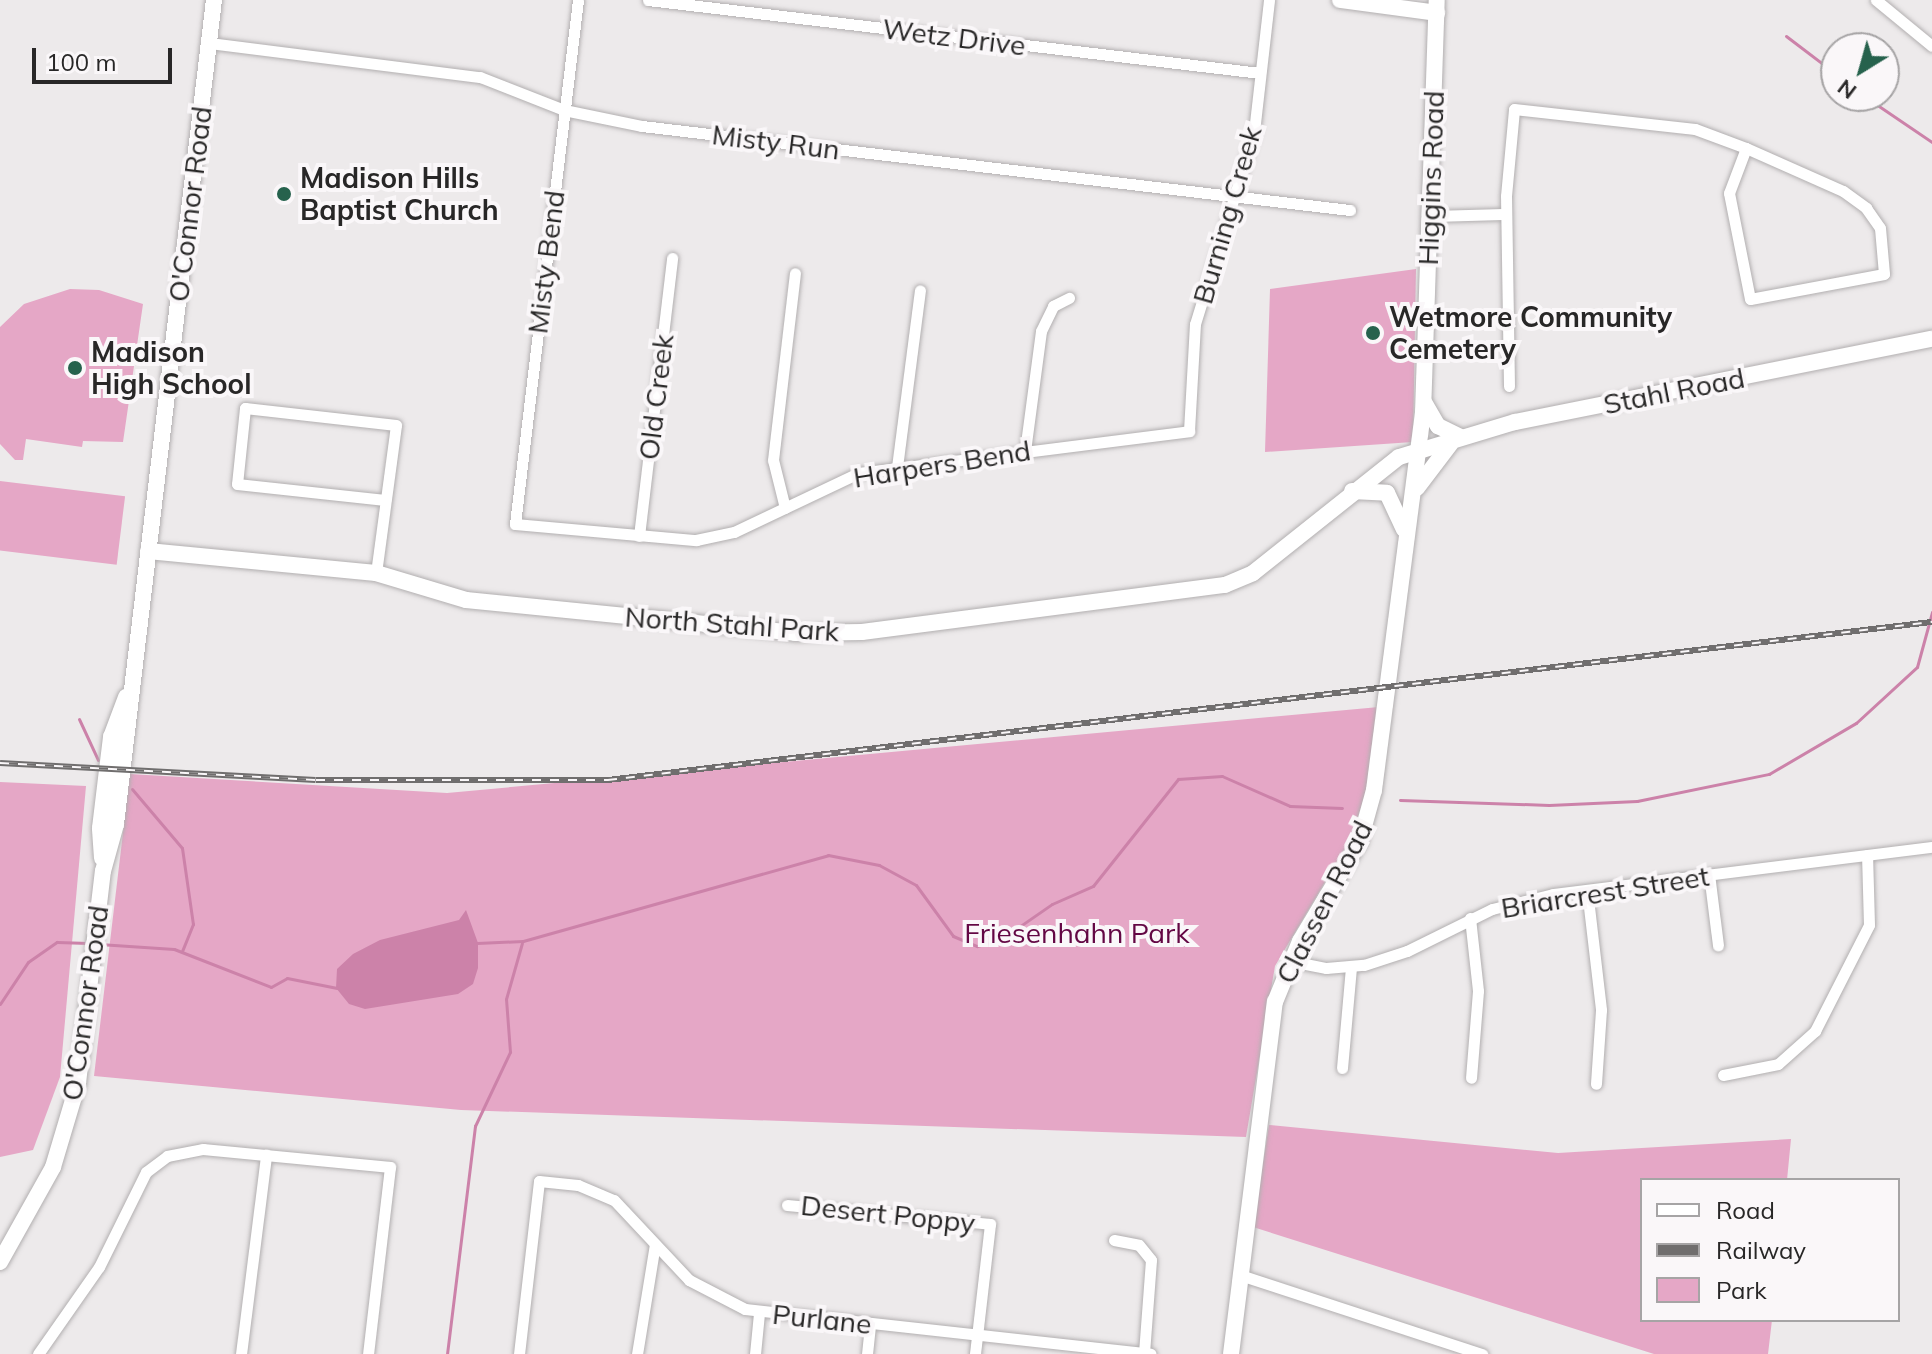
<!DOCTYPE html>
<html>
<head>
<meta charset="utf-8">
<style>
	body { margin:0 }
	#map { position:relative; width:1932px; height:1354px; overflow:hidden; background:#edeaeb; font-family:Mulish,sans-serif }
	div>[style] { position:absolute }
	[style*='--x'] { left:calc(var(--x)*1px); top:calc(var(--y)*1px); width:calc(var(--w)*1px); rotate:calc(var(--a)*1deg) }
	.green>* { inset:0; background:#e5a7c6; transform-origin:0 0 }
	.water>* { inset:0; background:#cc82a9 }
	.stream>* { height:3px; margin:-1.5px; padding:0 1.5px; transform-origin:1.5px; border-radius:1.5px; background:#cc82a9 }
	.roads { filter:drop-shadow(0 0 2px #b2afb0) drop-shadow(0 0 2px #b2afb0) }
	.street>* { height:11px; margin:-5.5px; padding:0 5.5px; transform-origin:5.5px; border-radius:5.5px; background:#fff }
	.secondary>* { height:16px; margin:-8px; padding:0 8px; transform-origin:8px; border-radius:8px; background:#fff }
	.rail>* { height:6px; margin-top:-3px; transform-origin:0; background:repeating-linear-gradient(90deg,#faf7f9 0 9px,#706e6e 0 18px); box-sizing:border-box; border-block:2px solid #706e6e }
	.dots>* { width:22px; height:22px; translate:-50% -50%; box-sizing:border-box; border:4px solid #faf7f9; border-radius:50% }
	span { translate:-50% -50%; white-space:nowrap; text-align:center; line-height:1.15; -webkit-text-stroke:8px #faf7f9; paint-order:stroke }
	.street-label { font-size:28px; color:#282727 }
	.poi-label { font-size:28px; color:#282727; font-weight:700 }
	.left { translate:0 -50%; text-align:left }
	.park-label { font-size:28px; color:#630744 }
	.legend { position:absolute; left:1640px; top:1178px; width:260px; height:144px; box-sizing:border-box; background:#faf7f9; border:2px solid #a6a4a5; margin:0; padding:10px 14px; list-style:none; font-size:24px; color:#282727 }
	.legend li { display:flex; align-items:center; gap:16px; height:40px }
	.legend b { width:40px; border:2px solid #a6a4a5 }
	.north { position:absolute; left:1820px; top:32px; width:80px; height:80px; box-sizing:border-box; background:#faf7f9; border:2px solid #a6a4a5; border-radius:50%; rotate:217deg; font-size:22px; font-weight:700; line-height:32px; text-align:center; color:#282727 }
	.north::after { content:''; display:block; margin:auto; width:28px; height:36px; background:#26624d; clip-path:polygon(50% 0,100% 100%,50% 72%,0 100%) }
	.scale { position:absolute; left:32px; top:48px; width:140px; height:36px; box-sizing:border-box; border:4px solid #282727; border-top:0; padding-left:10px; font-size:24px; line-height:28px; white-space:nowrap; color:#282727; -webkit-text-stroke:6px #faf7f9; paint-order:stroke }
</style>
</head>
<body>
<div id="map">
	<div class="green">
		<i style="clip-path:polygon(1416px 269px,1413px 442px,1265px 452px,1270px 289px)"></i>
		<i style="clip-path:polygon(70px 289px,99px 290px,143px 304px,123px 442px,83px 441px,82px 447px,26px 439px,23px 460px,15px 460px,0 444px,0 327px,24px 304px)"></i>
		<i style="left:0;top:481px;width:126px;height:69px;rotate:7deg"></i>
		<i style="clip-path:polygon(1379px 707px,1368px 787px,1350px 840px,1275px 966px,1246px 1137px,461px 1110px,94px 1076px,130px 774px,447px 793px)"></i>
		<i style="clip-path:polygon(0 782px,86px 786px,60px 1077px,33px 1150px,0 1157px)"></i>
		<i style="clip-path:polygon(1269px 1125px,1558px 1153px,1791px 1139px,1787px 1180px,1642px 1180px,1642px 1320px,1772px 1320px,1768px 1354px,1654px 1354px,1253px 1227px)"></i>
	</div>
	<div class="water">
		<i style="clip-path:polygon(466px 910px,478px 943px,478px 968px,473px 984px,458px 994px,365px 1009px,349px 1004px,336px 988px,337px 969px,353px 954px,380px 940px,459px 920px)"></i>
	</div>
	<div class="stream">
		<i style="--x:1786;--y:36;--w:63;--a:37.2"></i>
		<i style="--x:1864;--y:96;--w:82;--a:34.1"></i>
		<i style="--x:79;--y:719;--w:45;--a:65.1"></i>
		<i style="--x:132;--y:789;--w:77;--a:49.7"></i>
		<i style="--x:182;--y:848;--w:77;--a:81.8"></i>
		<i style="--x:193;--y:924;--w:29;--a:112"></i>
		<i style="--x:1400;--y:800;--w:149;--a:1.9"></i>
		<i style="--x:1549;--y:805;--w:88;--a:-2.6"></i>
		<i style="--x:1637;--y:801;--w:135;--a:-11.6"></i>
		<i style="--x:1769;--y:774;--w:101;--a:-30.4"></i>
		<i style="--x:1856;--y:723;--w:83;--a:-42.6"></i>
		<i style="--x:1917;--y:667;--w:57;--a:-74.7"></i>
		<i style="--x:477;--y:943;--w:46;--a:-2.5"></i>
		<i style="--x:523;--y:941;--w:317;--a:-15.7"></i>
		<i style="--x:828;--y:855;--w:52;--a:11.1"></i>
		<i style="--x:879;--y:865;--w:42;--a:28.4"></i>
		<i style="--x:916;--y:885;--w:63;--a:54"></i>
		<i style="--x:953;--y:936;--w:26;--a:23"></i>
		<i style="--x:977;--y:946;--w:24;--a:-15"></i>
		<i style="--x:1000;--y:940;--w:63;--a:-34.7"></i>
		<i style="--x:1052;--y:904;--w:45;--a:-23.7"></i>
		<i style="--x:1093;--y:886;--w:137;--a:-51.5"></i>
		<i style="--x:1178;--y:779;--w:44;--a:-3.9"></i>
		<i style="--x:1222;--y:776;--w:74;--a:23.8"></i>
		<i style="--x:1290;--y:806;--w:52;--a:2.2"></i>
		<i style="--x:99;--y:944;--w:75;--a:3.8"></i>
		<i style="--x:174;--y:949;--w:104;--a:21.4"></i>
		<i style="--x:271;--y:987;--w:18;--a:-29"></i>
		<i style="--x:287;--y:978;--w:51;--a:11.3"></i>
		<i style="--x:0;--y:1004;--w:50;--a:-56.3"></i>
		<i style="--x:28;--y:962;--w:35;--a:-35"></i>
		<i style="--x:57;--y:942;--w:31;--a:2"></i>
		<i style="--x:447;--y:1354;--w:230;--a:-83"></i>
		<i style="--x:475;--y:1126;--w:82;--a:-64.7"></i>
		<i style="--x:510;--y:1052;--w:53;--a:-94.3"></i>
		<i style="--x:506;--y:999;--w:58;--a:-74.1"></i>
	</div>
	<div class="roads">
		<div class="street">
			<i style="--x:578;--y:0;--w:528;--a:96.86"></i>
			<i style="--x:515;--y:524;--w:182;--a:5.1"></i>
			<i style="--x:696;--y:540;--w:39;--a:-12"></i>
			<i style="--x:734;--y:532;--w:137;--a:-25.4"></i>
			<i style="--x:858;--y:473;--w:334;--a:-7.2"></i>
			<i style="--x:1189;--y:431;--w:107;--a:-86.8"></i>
			<i style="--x:1195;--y:324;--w:201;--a:-72.9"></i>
			<i style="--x:1254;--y:132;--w:133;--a:-83.5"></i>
			<i style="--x:648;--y:0;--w:616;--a:6.8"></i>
			<i style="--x:1876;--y:0;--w:72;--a:39.4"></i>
			<i style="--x:209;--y:43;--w:273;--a:7.2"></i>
			<i style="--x:480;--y:77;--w:90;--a:21.4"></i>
			<i style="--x:564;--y:110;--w:80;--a:11.6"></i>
			<i style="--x:642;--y:126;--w:713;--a:6.77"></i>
			<i style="--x:1430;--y:216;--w:76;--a:-1.5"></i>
			<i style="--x:1509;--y:386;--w:190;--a:-90.9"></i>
			<i style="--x:1506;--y:196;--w:87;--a:-84.7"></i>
			<i style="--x:1514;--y:109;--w:182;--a:6.3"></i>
			<i style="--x:1695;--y:129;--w:54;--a:20.4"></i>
			<i style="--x:1746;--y:148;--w:106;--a:23.9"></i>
			<i style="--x:1843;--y:191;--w:29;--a:36"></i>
			<i style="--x:1866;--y:208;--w:24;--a:55"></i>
			<i style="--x:1880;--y:228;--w:46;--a:85"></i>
			<i style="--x:1884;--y:274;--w:136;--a:169.4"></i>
			<i style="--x:1750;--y:299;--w:108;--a:-101.2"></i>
			<i style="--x:1729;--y:193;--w:48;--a:-69.3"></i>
			<i style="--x:1025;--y:451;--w:121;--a:-82.4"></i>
			<i style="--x:1041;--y:331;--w:28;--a:-64"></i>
			<i style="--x:1053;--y:306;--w:18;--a:-27"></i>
			<i style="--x:897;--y:467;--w:178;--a:-82.6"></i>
			<i style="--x:785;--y:508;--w:49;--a:-104"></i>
			<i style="--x:773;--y:460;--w:188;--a:-83.3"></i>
			<i style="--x:639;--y:536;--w:280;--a:-83.2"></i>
			<i style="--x:376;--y:573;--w:149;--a:-82.3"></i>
			<i style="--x:396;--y:425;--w:152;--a:-173.6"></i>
			<i style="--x:245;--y:408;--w:76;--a:96"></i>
			<i style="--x:237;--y:484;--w:149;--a:6.2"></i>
			<i style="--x:1709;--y:874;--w:72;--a:82.8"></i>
			<i style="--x:1587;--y:890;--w:121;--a:83.3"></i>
			<i style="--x:1601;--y:1010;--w:74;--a:93.9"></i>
			<i style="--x:1470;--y:918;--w:73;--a:83.7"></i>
			<i style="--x:1478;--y:991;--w:87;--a:94.6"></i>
			<i style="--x:1290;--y:961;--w:37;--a:11"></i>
			<i style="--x:1326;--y:968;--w:38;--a:-5"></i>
			<i style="--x:1364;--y:965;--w:45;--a:-18"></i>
			<i style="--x:1407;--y:951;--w:95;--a:-26.3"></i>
			<i style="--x:1492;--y:909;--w:63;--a:-13.8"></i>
			<i style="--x:1553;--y:894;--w:382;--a:-7.1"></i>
			<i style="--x:1342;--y:1068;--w:101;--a:-84.9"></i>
			<i style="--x:1723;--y:1075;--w:56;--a:-11.3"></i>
			<i style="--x:1778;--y:1064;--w:50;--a:-41.7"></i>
			<i style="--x:1815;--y:1031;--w:119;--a:-63"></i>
			<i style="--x:1869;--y:925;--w:70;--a:-91.6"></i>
			<i style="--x:787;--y:1205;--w:204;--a:5.3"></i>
			<i style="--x:990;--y:1224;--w:131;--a:96.6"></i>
			<i style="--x:1114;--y:1240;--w:25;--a:11"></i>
			<i style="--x:1139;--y:1245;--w:19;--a:51"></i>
			<i style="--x:1151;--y:1260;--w:93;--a:94.3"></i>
			<i style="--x:1240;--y:1275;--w:255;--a:18.1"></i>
			<i style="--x:38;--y:1354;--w:106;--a:-55"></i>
			<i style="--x:99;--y:1267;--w:106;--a:-63.7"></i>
			<i style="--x:146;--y:1172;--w:26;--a:-37"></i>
			<i style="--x:167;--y:1156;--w:37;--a:-11"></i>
			<i style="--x:203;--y:1149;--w:188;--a:5.5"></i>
			<i style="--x:390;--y:1167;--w:188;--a:96.7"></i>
			<i style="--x:241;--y:1354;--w:201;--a:-82.8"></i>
			<i style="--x:519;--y:1354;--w:174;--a:-83.4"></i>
			<i style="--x:539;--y:1181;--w:39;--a:6"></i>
			<i style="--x:578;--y:1185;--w:39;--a:23"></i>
			<i style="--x:614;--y:1200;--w:110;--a:46.8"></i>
			<i style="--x:689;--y:1280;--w:63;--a:27.4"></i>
			<i style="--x:745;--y:1309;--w:408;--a:6.3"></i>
			<i style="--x:637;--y:1354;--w:111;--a:-80.7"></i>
			<i style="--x:755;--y:1354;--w:41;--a:-84.4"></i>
			<i style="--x:867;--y:1354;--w:31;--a:-84"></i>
		</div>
		<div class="secondary">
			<i style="--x:1340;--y:0;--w:98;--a:7.6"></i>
			<i style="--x:1424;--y:402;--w:28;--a:60"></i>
			<i style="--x:1438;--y:426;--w:25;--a:26"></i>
			<i style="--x:1417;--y:488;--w:56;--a:-52.9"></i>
			<i style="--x:1352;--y:491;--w:35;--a:3"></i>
			<i style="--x:1387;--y:493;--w:40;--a:65"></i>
			<i style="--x:148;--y:551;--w:229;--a:5.5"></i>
			<i style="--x:376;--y:573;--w:94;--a:16.7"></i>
			<i style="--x:466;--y:600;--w:331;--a:5.7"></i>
			<i style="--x:795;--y:633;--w:67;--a:-0.9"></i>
			<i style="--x:862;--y:632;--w:366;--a:-7.4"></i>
			<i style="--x:1225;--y:585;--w:30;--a:-23"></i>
			<i style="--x:1253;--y:573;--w:186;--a:-38.5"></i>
			<i style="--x:1399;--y:457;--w:121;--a:-16.8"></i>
			<i style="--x:1515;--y:422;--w:425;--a:-11.3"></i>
			<i style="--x:102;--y:858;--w:30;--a:-94"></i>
			<i style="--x:100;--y:828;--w:92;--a:-83.1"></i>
			<i style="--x:111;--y:737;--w:43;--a:-69.4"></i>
			<i style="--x:0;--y:1262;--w:109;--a:-60.8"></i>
			<i style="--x:53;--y:1167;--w:88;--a:-73.4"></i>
			<i style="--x:78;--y:1083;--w:213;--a:-83.3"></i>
			<i style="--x:103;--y:871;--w:49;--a:-74.5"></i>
			<i style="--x:116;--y:824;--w:830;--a:-83.22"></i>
			<i style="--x:1231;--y:1354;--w:355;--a:-82.9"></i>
			<i style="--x:1275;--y:1002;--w:66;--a:-67.7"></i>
			<i style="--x:1300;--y:941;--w:117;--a:-59"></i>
			<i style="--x:1360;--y:841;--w:53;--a:-74.6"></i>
			<i style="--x:1374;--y:790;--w:380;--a:-82.6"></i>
			<i style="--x:1423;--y:413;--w:413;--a:-88.1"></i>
		</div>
	</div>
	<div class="rail">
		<i style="--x:0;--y:763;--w:316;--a:3.1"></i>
		<i style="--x:316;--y:780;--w:292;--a:0"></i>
		<i style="--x:608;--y:780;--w:1333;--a:-6.81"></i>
	</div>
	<div class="dots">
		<i style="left:284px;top:194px;background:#26624d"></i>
		<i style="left:1373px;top:333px;background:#26624d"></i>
		<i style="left:75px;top:368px;background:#26624d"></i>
	</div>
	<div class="street-label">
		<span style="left:954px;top:37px;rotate:7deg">Wetz Drive</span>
		<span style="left:776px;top:142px;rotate:7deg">Misty Run</span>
		<span style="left:1431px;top:178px;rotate:-88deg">Higgins Road</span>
		<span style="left:190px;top:204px;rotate:-83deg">O'Connor Road</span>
		<span style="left:1227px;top:215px;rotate:-74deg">Burning Creek</span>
		<span style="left:546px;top:262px;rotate:-83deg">Misty Bend</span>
		<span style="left:1674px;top:391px;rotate:-11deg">Stahl Road</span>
		<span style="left:656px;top:397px;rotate:-83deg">Old Creek</span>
		<span style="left:942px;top:464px;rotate:-9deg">Harpers Bend</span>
		<span style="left:732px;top:624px;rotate:4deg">North Stahl Park</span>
		<span style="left:1605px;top:892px;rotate:-9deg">Briarcrest Street</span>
		<span style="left:1324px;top:902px;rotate:-63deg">Classen Road</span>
		<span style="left:85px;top:1003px;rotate:-82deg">O'Connor Road</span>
		<span style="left:888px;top:1214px;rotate:6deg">Desert Poppy</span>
		<span style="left:822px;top:1319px;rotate:6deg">Purlane</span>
	</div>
	<div class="poi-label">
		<span class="left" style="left:300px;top:194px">Madison Hills<br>Baptist Church</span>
		<span class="left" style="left:1389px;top:333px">Wetmore Community<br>Cemetery</span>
		<span class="left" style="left:91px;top:368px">Madison<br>High School</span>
	</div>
	<div class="park-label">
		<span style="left:1077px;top:933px">Friesenhahn Park</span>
	</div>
	<ul class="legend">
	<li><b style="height:10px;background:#fff"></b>Road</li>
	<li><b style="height:10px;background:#706e6e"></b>Railway</li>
	<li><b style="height:22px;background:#e5a7c6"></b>Park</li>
	</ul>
	<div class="north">N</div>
	<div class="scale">100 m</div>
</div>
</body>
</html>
